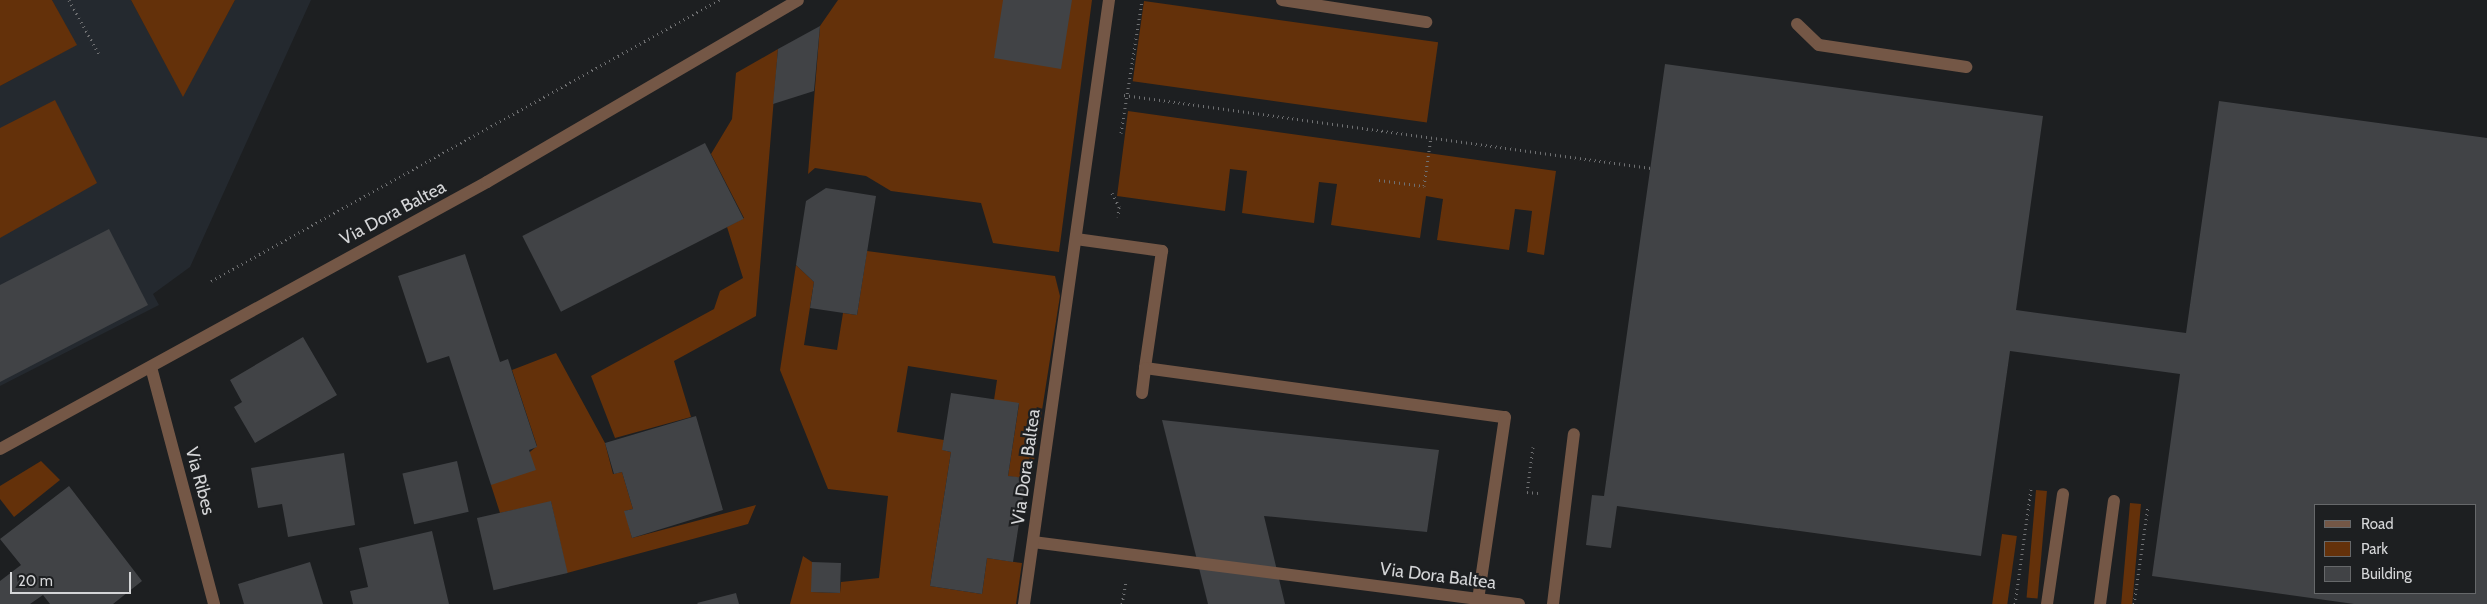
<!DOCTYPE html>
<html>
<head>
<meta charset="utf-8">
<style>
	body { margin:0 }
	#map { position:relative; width:2487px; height:604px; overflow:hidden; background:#1d1f21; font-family:Cabin,sans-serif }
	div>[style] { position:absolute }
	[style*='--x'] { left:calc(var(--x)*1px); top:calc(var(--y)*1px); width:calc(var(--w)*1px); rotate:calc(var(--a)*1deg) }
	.built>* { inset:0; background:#24292f }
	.green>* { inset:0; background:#64310a; transform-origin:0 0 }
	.building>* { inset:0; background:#414346; transform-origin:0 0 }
	.path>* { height:3px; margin-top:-1.5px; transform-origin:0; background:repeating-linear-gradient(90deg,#6f7072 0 1px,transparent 0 5px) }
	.lane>* { height:12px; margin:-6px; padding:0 6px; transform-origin:6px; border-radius:6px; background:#745746 }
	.street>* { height:12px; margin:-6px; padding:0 6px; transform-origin:6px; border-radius:6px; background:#745746 }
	span { translate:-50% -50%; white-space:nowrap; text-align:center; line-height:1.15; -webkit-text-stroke:4.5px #1d1f21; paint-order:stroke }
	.street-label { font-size:18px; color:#d4d5d7 }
	.legend { position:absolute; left:2314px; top:504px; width:162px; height:90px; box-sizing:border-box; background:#1d1f21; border:1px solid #66686a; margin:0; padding:6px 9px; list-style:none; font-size:15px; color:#d4d5d7 }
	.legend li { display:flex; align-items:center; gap:10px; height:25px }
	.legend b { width:25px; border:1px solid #66686a }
	.scale { position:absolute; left:10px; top:572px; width:121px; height:22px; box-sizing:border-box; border:2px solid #d4d5d7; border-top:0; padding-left:6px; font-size:15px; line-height:18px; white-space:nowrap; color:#d4d5d7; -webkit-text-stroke:4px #1d1f21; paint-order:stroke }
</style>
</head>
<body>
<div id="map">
	<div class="built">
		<i style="clip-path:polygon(52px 0,131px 0,183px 96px,235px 0,311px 0,190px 267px,153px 294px,159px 305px,0 386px,0 86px,76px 45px)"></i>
	</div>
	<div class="green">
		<i style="clip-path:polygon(0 0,52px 0,77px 45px,0 86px)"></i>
		<i style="clip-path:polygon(131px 0,235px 0,183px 97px)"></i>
		<i style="clip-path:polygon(838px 0,1092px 0,1059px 252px,993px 243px,981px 203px,891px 191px,866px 176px,815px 168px,808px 174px,820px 26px)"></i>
		<i style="left:1144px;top:1px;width:297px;height:81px;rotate:8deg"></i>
		<i style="clip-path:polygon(778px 49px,756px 316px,674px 361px,691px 417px,615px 438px,591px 376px,714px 309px,720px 291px,743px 278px,727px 227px,744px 218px,711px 154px,732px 119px,736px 73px)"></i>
		<i style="clip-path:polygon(55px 100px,97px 183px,0 238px,0 128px)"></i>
		<i style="clip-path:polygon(1128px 111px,1556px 171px,1544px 255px,1527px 252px,1532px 211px,1515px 209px,1509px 250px,1437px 240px,1443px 199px,1426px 196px,1420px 238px,1331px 225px,1337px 184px,1319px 182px,1314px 223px,1242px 213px,1247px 171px,1230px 169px,1225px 211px,1117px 196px)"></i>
		<i style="clip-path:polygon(867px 251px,1055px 276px,1060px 296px,1031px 480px,1008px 476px,1019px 404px,994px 400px,997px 380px,908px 366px,897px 432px,944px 440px,943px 450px,951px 452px,930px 586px,982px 594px,987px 558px,1022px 563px,1016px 604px,790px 604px,803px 556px,812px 562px,812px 592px,840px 593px,841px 582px,879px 578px,888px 496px,828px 489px,780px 370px,796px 265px,814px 282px,804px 345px,837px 350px,843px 313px,857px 315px)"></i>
		<i style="clip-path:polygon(556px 353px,605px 443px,613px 474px,622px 472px,633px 509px,625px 511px,632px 538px,756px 505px,748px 524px,567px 573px,551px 502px,500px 513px,491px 485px,537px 446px,512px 370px)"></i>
		<i style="clip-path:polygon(41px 461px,60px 480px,14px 517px,0 499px,0 486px)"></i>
		<i style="left:2036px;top:490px;width:11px;height:108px;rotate:5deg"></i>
		<i style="left:2130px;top:503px;width:11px;height:102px;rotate:5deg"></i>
		<i style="left:2002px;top:534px;width:15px;height:71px;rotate:8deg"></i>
	</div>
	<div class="building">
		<i style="clip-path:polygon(1003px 0,1072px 0,1061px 69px,994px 58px)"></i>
		<i style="clip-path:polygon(820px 26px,814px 91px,773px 104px,778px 49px)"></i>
		<i style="clip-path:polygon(evenodd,1665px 64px,2043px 116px,2016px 310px,2186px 333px,2219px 101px,2487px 138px,2487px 604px,2354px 604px,2152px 576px,2180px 374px,2010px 351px,1981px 556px,1617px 506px,1611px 548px,1586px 545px,1592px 495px,1604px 496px,1665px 64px,2316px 505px,2476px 505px,2476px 593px,2316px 593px,2316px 505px)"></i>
		<i style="left:705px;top:143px;width:85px;height:205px;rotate:63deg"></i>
		<i style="clip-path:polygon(826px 188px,876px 196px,857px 315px,810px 308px,814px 282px,796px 265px,806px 201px)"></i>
		<i style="clip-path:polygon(109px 229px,148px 305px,0 382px,0 285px)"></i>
		<i style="clip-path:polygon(465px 254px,500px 362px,508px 359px,537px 447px,529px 450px,536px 470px,491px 485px,449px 356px,427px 363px,398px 276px)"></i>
		<i style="clip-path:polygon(303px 337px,337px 395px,255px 443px,234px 407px,242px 402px,230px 380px)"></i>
		<i style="clip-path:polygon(951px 393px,1019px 403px,1008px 476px,1026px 478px,1013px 562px,987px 558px,982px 594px,930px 586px,951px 452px,942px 450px)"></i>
		<i style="clip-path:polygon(696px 416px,723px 510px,632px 538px,624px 511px,633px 509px,622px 472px,614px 474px,605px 443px)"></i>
		<i style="clip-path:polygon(1162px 420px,1439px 450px,1427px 532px,1264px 516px,1285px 604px,1208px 604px)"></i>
		<i style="clip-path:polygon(344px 453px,355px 525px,288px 537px,282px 504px,258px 508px,251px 468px)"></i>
		<i style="left:457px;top:461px;width:52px;height:56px;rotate:77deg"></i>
		<i style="clip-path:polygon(69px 486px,142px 581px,113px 604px,50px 604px,43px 595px,30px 604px,0 604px,0 581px,21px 565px,0 539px)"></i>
		<i style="left:551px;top:501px;width:74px;height:76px;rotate:77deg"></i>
		<i style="clip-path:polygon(432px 531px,449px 604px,353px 604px,350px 591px,368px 587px,359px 548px)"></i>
		<i style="clip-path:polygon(310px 562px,323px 604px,244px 604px,238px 584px)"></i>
		<i style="left:812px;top:562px;width:29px;height:30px;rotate:2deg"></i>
		<i style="clip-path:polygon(736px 593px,739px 604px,698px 604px,697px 603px)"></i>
	</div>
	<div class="path">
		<i style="--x:69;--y:0;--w:64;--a:61"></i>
		<i style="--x:1124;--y:95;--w:532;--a:7.89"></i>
		<i style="--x:1121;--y:133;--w:135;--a:-81"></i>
		<i style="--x:1379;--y:180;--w:45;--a:7.6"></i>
		<i style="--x:1424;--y:186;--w:49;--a:-81.9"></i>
		<i style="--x:1112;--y:193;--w:16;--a:63"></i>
		<i style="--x:1119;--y:207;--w:10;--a:96"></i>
		<i style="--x:211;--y:281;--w:581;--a:-28.95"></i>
		<i style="--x:1533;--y:447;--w:45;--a:97.6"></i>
		<i style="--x:1527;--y:492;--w:11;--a:5"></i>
		<i style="--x:1122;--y:604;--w:22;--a:-80"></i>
		<i style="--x:2015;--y:604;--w:116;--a:-82.1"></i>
		<i style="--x:2134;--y:604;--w:99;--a:-81.9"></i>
	</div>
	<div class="lane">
		<i style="--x:1282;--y:0;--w:146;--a:8.7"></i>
		<i style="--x:1797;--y:24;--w:30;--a:44"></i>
		<i style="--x:1819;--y:45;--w:149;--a:8.5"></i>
		<i style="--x:1076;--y:239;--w:87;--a:7.9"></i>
		<i style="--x:1162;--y:251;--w:118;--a:98.3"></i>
		<i style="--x:1145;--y:368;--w:363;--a:7.8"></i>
		<i style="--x:1505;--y:417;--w:184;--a:98.4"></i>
		<i style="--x:1142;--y:393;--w:25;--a:-83"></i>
		<i style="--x:1553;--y:604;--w:171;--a:-83"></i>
		<i style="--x:2047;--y:604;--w:111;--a:-81.7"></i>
		<i style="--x:2100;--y:604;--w:104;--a:-82.3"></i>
	</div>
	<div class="street">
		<i style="--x:151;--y:367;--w:245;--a:75.1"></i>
		<i style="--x:0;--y:449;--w:555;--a:-28.73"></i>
		<i style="--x:487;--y:182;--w:360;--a:-30.3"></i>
		<i style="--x:1033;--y:542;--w:490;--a:7.3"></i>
		<i style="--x:1024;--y:604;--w:610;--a:-81.99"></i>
	</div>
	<div class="street-label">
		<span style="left:393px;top:213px;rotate:-28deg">Via Dora Baltea</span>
		<span style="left:1026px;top:467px;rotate:-82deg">Via Dora Baltea</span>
		<span style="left:200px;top:481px;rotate:75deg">Via Ribes</span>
		<span style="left:1438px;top:576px;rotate:7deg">Via Dora Baltea</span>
	</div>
	<ul class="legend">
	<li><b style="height:6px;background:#745746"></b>Road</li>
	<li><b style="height:14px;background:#64310a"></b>Park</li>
	<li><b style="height:14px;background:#414346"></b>Building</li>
	</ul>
	<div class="scale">20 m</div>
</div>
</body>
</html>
